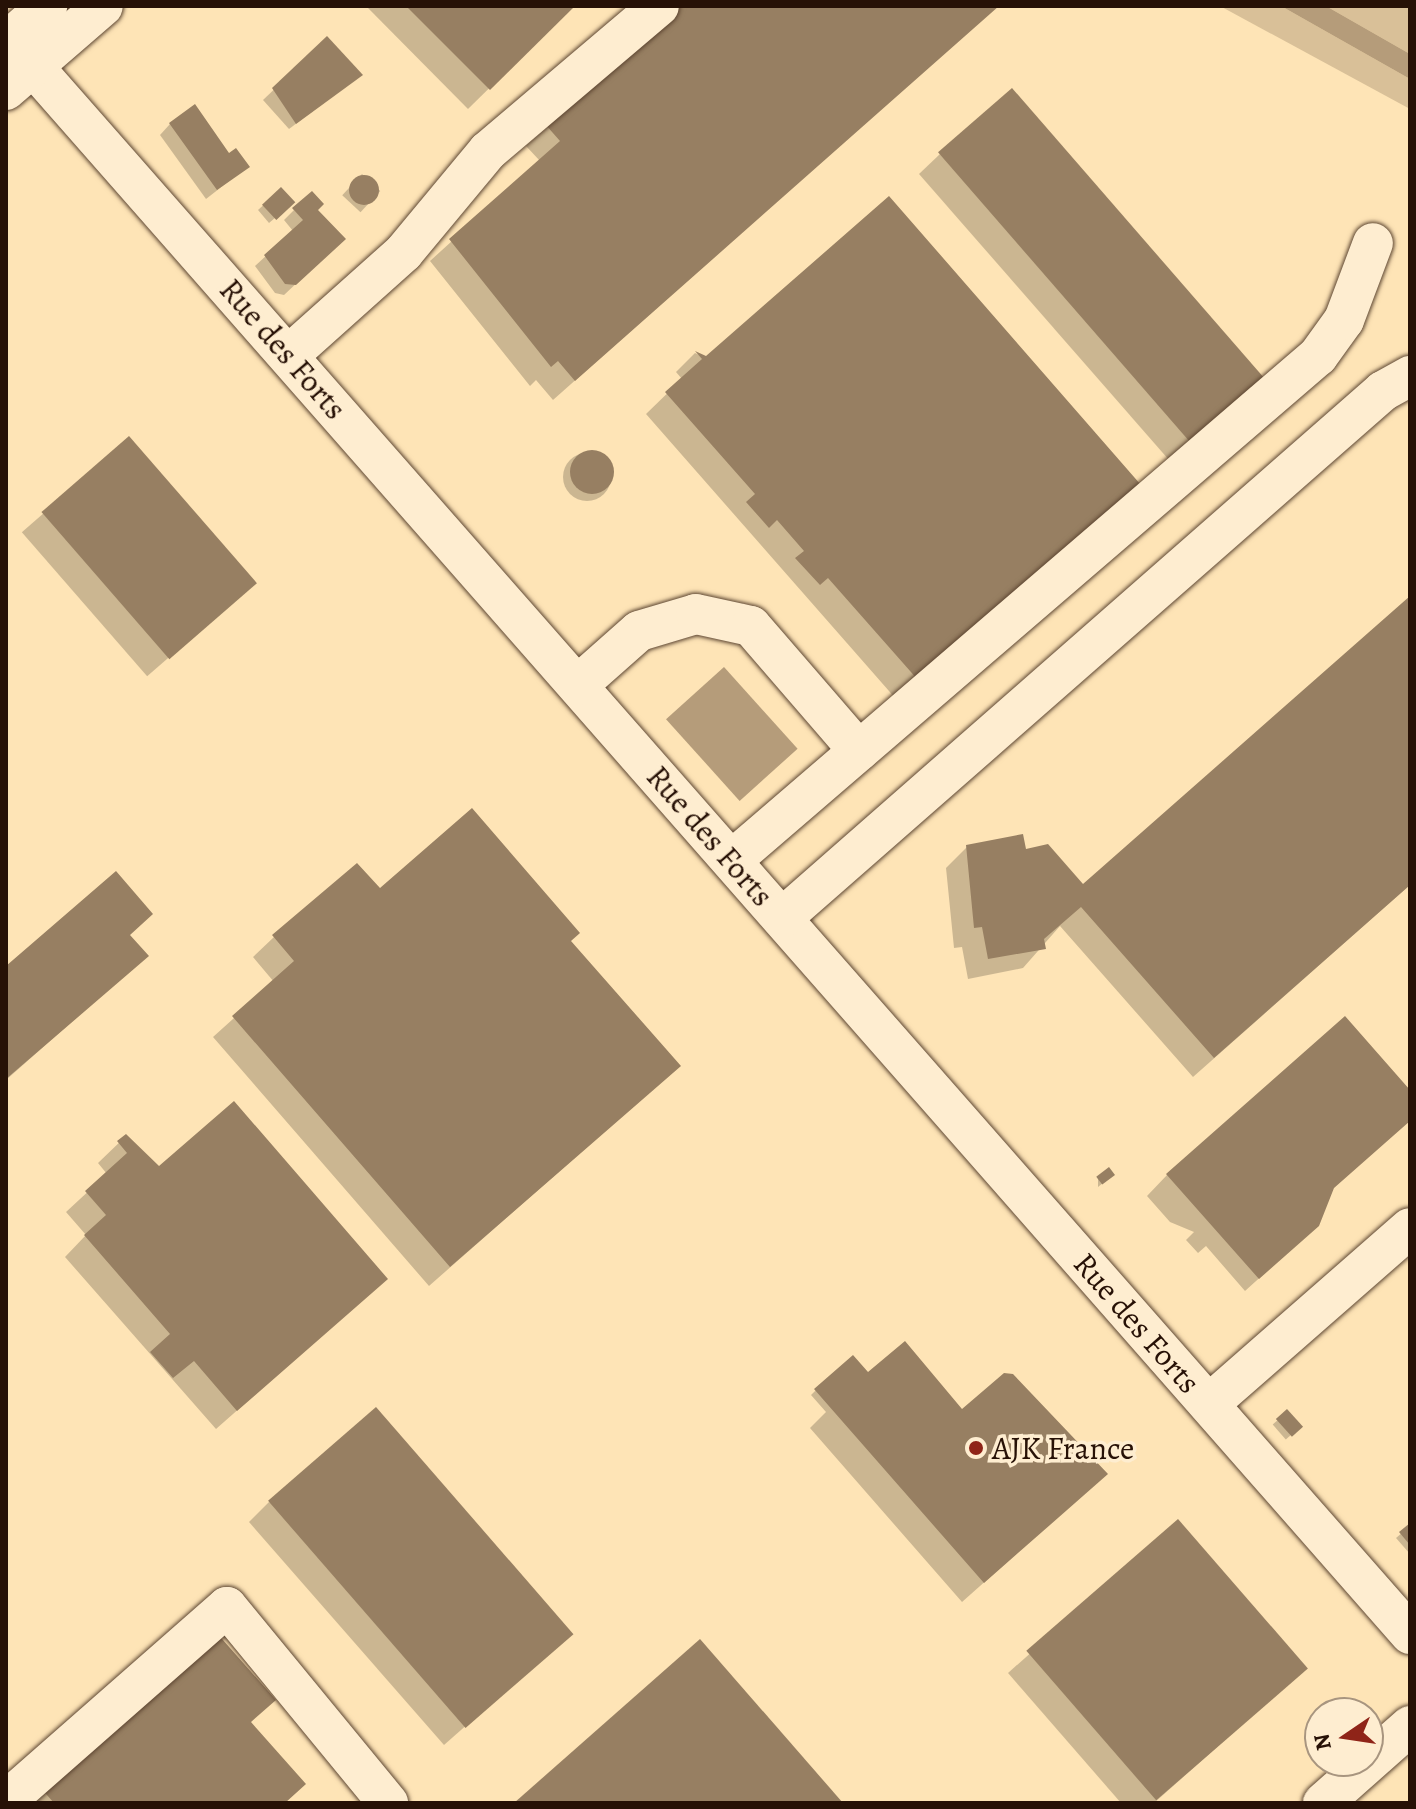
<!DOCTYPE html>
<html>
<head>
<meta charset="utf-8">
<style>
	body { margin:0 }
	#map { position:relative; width:1416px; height:1809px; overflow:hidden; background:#fee4b6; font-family:Alegreya,serif }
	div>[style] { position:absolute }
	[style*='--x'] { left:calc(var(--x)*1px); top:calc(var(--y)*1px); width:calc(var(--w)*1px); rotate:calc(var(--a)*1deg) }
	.green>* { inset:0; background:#d9c098 }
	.water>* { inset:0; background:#b59c7a; transform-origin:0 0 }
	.shadow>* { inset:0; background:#0003; transform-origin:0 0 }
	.round { border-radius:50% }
	.building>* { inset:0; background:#977f62; transform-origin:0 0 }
	.roads { filter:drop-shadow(0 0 2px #5d4632) drop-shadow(0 0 2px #5d4632) }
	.minor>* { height:40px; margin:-20px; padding:0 20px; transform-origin:20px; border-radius:20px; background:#feedd0 }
	.dots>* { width:22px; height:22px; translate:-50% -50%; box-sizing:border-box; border:4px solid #feedd0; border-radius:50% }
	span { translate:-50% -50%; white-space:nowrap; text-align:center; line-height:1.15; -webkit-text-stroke:7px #feedd0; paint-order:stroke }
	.street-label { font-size:32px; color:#271106 }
	.poi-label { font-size:32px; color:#271106 }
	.left { translate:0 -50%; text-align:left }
	.frame { position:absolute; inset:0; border:8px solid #271106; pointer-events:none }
	.north { position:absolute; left:1304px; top:1697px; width:80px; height:80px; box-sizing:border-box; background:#feedd0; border:2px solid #a8957f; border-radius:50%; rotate:257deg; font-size:22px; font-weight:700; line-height:32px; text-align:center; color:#271106 }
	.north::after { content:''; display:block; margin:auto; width:28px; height:36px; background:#8f2418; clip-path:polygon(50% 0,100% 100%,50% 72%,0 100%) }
</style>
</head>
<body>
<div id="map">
	<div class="green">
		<i style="clip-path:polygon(1220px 6px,1281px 6px,1410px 79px,1410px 109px)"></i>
		<i style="clip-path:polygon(1326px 6px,1410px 6px,1410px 54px)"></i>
	</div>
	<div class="water">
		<i style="clip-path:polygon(1281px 6px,1326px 6px,1410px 54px,1410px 79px)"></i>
		<i style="left:724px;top:667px;width:110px;height:78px;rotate:48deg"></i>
	</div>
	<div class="shadow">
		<i style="clip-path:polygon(366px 6px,573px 6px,468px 109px)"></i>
		<i style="clip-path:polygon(682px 6px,997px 6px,553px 400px,536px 380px,530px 386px,430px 261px,540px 161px,526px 146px)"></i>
		<i style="clip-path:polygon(327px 39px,361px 75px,289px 129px,263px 100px)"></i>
		<i style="clip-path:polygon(170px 124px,229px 156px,247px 167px,206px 199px,160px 135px)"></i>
		<i style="clip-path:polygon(940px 154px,1262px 376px,1169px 460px,919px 174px)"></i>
		<i style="left:362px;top:174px;width:25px;height:29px;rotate:43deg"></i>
		<i style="clip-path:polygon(281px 189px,288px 207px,269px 223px,258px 210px)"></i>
		<i style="clip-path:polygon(294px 210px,333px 249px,284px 295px,275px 293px,255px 266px,293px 231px,284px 220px)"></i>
		<i style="clip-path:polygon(695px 353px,706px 358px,1139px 484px,896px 699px,646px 414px,682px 379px,676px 372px)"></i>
		<i style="left:129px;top:439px;width:191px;height:142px;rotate:49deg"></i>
		<i class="round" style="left:563px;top:453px;width:48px;height:48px"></i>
		<i style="clip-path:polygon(1410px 598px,1410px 885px,1193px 1077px,1060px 926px,1023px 968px,968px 979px,962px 947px,954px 948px,946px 868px,967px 847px,1025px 852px,1083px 887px)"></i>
		<i style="clip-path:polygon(379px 891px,568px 941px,679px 1066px,429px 1286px,213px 1037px,274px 982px,253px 957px,274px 937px)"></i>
		<i style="clip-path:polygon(128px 936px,146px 956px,6px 1080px,6px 969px)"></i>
		<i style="clip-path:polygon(1410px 1093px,1410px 1120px,1331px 1190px,1318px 1225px,1245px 1291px,1206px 1246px,1198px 1253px,1186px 1240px,1194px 1232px,1170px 1222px,1147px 1196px,1167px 1175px)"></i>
		<i style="clip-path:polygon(125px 1137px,159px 1169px,364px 1299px,216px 1429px,65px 1257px,86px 1235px,66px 1212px,107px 1174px,98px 1163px)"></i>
		<i style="clip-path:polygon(1098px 1178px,1108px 1179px,1098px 1187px)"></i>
		<i style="clip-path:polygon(868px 1375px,962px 1411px,1106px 1474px,962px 1602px,810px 1428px,826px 1412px,811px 1395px,816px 1390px)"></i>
		<i style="left:1287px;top:1412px;width:20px;height:19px;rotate:49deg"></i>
		<i style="clip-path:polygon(269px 1502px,570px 1634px,444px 1745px,249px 1522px)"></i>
		<i style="clip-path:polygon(1178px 1522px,1306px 1668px,1154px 1803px,1121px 1803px,1008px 1673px)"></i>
		<i style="clip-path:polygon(1410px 1526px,1410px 1554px,1396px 1538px)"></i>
		<i style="clip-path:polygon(41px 1788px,284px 1803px,25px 1803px)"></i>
	</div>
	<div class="building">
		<i style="clip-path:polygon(406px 6px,575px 6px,490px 90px)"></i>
		<i style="clip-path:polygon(679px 6px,999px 6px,575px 381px,558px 361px,551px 367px,449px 239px,560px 141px,545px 124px)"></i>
		<i style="clip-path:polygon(327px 36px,363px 75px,296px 124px,272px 88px)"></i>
		<i style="left:1012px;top:88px;width:383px;height:98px;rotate:49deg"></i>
		<i style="clip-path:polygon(195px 104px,229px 153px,236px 148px,250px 167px,217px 190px,169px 123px)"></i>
		<i class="round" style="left:349px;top:175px;width:30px;height:30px"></i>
		<i style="left:281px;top:187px;width:21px;height:26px;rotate:47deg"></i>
		<i style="clip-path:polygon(312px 191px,324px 204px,318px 210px,346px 239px,296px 285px,285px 284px,264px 255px,303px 220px,292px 208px)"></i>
		<i style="clip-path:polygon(889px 196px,1141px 485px,918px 680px,828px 578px,820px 585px,795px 558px,804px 551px,777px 520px,769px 528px,746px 502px,755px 494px,665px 392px,702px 359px,695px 351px,706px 356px)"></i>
		<i style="left:129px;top:436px;width:195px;height:116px;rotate:49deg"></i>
		<i class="round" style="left:570px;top:450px;width:44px;height:44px"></i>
		<i style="clip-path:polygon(1410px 596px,1410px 885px,1214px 1058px,1081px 907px,1044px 939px,1046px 949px,988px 959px,982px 927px,974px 928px,966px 845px,1023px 834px,1026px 849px,1048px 844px,1083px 884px)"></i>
		<i style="clip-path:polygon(472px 808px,580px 933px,571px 941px,681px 1066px,450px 1267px,232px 1016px,294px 961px,272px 935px,357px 863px,380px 888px)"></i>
		<i style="clip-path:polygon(116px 871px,153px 914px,130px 935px,149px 956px,6px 1079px,6px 966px)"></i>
		<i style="clip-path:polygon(1345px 1016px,1410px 1090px,1410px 1121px,1334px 1188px,1319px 1226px,1259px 1279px,1166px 1174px)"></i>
		<i style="clip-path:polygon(234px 1101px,388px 1279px,237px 1411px,194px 1361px,173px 1378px,150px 1352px,170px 1334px,84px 1235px,106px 1215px,85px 1191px,127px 1153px,117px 1141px,126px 1134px,159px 1166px)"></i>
		<i style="left:1109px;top:1167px;width:10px;height:16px;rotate:53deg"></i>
		<i style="clip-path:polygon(905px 1341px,962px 1409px,1004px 1373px,1013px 1374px,1108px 1474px,984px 1583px,814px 1389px,853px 1355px,868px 1372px)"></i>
		<i style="left:376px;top:1407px;width:301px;height:143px;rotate:49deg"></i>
		<i style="left:1287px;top:1409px;width:24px;height:15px;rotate:48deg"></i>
		<i style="left:1178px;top:1519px;width:198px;height:201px;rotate:49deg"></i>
		<i style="clip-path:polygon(1410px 1523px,1410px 1545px,1399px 1532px)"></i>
		<i style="clip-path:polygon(215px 1631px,276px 1700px,251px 1722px,306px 1784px,285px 1803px,54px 1803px,39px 1786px)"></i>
		<i style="clip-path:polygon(700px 1639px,843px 1803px,514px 1803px)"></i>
	</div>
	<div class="roads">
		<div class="minor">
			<i style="--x:9;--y:39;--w:2123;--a:48.7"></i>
			<i style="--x:6;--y:42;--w:55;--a:-41.3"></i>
			<i style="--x:6;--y:90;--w:128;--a:-40.9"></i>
			<i style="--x:289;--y:355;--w:154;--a:-41.8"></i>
			<i style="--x:404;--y:252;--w:131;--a:-50.3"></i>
			<i style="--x:488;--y:151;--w:224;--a:-40.3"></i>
			<i style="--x:578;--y:685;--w:81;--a:-41.5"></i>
			<i style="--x:639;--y:631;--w:59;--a:-16.6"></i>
			<i style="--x:696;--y:614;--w:56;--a:12.3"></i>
			<i style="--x:751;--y:626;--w:165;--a:49.2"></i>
			<i style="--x:732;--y:860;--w:773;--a:-40.7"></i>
			<i style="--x:1318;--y:356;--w:44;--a:-54.2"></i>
			<i style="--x:1344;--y:320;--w:82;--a:-69.4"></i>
			<i style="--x:782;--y:918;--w:799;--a:-41.25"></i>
			<i style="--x:1383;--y:391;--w:31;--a:-29"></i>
			<i style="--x:1209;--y:1404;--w:267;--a:-41.2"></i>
			<i style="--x:6;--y:1801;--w:294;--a:-41.3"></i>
			<i style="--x:227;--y:1607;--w:254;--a:50.6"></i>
			<i style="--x:1323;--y:1803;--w:116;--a:-41.5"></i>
		</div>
	</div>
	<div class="dots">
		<i style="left:976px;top:1448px;background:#8f2418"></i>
	</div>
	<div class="street-label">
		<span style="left:283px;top:349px;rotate:49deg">Rue des Forts</span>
		<span style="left:710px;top:836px;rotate:49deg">Rue des Forts</span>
		<span style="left:1137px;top:1323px;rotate:49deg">Rue des Forts</span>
	</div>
	<div class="poi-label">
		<span class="left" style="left:992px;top:1448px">AJK France</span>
	</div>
	<div class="frame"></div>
	<div class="north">N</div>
</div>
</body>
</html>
